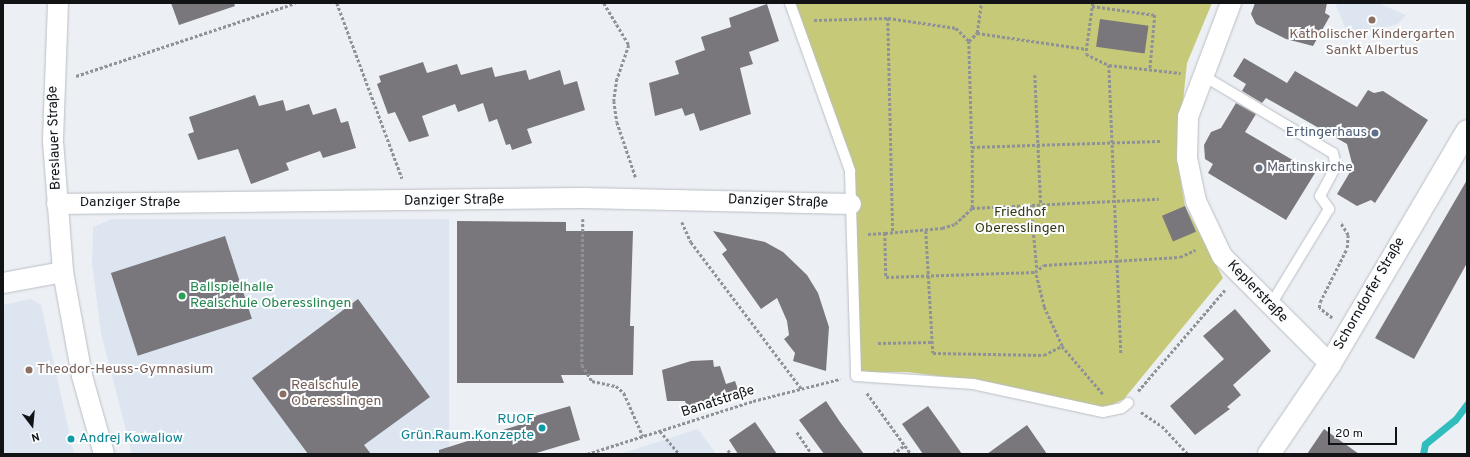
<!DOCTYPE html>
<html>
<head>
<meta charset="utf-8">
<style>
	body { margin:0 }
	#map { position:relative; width:1470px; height:457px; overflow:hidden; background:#ecf0f5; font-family:Overpass,sans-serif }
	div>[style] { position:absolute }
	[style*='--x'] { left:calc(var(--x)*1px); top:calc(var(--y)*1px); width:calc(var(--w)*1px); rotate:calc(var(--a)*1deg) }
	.built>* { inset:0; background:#dce5f0 }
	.green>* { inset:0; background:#c6ca78 }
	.stream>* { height:7px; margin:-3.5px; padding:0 3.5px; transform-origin:3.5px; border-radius:3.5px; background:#31bdbd }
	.building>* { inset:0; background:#79777c; transform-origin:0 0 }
	.path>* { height:2.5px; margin-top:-1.25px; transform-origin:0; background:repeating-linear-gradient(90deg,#8f9296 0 3px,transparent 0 5px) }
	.roads { filter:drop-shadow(0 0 1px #babec3) drop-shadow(0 0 1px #babec3) }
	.lane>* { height:10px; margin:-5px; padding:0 5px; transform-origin:5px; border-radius:5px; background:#fff }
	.street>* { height:20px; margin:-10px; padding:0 10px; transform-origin:10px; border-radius:10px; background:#fff }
	.secondary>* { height:22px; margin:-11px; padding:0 11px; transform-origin:11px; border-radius:11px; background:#fff }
	.dots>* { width:11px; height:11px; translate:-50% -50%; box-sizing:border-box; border:2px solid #fbfdff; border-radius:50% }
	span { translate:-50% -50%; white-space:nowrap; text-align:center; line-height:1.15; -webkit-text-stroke:4px #fbfdff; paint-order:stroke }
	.education-label { font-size:14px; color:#785e54 }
	.left { translate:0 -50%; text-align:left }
	.service-label { font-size:14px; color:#4e5e75 }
	.right { translate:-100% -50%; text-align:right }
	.street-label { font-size:14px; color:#121315 }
	.worship-label { font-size:14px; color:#5b616d }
	.park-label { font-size:14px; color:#363811 }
	.leisure-label { font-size:14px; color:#27864d }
	.culture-label { font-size:14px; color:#0d838f }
	.frame { position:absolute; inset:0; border:4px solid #121315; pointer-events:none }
	.north { position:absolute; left:12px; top:405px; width:40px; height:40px; -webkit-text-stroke:3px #fbfdff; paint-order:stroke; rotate:164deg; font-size:11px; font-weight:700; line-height:16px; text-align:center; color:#121315 }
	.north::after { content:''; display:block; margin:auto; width:14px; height:18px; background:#121315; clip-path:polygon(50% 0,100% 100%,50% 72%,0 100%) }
	.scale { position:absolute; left:1328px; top:427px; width:69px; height:18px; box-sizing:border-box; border:2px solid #121315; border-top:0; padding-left:5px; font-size:12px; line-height:14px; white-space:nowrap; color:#121315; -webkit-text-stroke:3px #fbfdff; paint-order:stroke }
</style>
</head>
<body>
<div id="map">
	<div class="built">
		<i style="clip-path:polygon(1335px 3px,1378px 3px,1406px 15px,1398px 24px,1349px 37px)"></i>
		<i style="clip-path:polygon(112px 219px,449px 219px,449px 454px,132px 454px,101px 333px,92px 264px,93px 227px)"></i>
		<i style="clip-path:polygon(31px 299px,41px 305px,74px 454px,3px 454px,3px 305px)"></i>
		<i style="clip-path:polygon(698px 429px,716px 454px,620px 454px)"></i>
	</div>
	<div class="green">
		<i style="clip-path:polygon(795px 3px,1212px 3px,1187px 63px,1177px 159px,1185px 206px,1223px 278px,1124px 399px,1105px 408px,993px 383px,907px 372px,859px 372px,852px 159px,820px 82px)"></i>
	</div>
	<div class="stream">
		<i style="--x:1423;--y:454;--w:10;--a:-79"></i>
		<i style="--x:1425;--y:444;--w:38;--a:-39"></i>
		<i style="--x:1455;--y:420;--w:20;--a:-53"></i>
	</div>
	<div class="building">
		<i style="clip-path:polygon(171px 3px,234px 3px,235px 6px,179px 25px)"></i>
		<i style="clip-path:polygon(1255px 3px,1327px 3px,1325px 13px,1330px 16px,1313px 46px,1286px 39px,1256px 24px,1251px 14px)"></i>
		<i style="clip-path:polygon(767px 4px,779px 41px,749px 52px,753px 64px,740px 68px,751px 114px,700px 131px,694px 113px,685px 116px,682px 108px,655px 116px,649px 83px,679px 74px,675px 61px,705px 50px,701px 37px,731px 27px,729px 18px)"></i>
		<i style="left:1100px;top:19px;width:49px;height:28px;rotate:8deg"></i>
		<i style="clip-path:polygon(1244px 58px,1287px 83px,1295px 71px,1357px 107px,1368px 90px,1374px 93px,1383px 91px,1428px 120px,1375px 203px,1371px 200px,1357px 206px,1337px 194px,1353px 167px,1347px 144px,1266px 98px,1262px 103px,1242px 91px,1246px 84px,1233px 76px)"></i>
		<i style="clip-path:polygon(423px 62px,427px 73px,457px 64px,461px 75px,492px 67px,495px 77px,526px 70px,529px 80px,560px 70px,564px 85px,577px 81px,585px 110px,527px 129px,532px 143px,512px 150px,510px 144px,506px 145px,497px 119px,489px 122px,483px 103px,458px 112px,455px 104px,422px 116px,429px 136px,409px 142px,395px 112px,388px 114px,377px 84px,381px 82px,379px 76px)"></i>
		<i style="clip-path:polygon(255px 95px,259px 106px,283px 100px,286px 111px,309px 104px,313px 115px,336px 108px,341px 123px,348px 121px,356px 148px,323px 158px,320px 151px,286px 163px,289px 170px,251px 184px,238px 149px,198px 160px,188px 134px,194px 132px,189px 117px)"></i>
		<i style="clip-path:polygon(1236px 103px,1256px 114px,1245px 132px,1315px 173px,1286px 220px,1208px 173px,1213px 164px,1205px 159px,1204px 145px,1211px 132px,1221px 128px)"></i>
		<i style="clip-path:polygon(1467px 180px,1467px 263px,1414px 359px,1375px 338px)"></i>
		<i style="left:1185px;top:206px;width:28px;height:25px;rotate:67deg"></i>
		<i style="clip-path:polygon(457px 221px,566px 222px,566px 231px,633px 231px,630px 326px,634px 326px,633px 375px,561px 375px,564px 383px,457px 383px)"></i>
		<i style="clip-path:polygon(713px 231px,765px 242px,783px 252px,807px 275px,818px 293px,829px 327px,826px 371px,793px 361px,795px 353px,784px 339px,789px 335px,787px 321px,777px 298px,761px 309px,722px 254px,727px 250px)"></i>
		<i style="left:225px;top:236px;width:87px;height:120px;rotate:72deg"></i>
		<i style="clip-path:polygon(358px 299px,430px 397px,364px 445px,371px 454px,308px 454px,252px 378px)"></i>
		<i style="clip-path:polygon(1235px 309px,1271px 351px,1233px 385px,1241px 395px,1227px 407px,1230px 409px,1195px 435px,1170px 406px,1224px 359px,1203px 336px)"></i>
		<i style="clip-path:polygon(713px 360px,714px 367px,720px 366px,726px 384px,735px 381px,741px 398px,689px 413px,685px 401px,667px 401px,662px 370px,691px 361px)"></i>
		<i style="clip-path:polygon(826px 401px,840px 422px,864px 454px,824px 454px,799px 420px)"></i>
		<i style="clip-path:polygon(570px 406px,580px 440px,533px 454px,439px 454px,439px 450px,522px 424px,521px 420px)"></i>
		<i style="clip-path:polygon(928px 406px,943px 427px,962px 454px,923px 454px,902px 424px)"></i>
		<i style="clip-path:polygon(755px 422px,777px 454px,738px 454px,729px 440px)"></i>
		<i style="clip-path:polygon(1027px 425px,1047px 454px,987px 454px)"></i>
		<i style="clip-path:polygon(1324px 429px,1359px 454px,1307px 454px)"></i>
	</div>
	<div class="path">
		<i style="--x:337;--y:3;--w:187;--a:69.6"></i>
		<i style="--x:604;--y:3;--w:49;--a:59.2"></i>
		<i style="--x:629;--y:45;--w:36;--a:109"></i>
		<i style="--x:617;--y:79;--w:22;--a:98"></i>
		<i style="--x:614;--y:101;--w:21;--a:82"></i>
		<i style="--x:617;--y:122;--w:59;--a:71.3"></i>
		<i style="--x:1093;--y:3;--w:51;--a:97.8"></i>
		<i style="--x:1086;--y:54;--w:25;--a:26"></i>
		<i style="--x:1109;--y:65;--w:72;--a:6.3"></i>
		<i style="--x:1092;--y:6;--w:64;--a:8.1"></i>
		<i style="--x:1155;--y:15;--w:55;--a:95.2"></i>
		<i style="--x:888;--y:18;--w:215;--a:88.7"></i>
		<i style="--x:814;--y:20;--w:74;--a:-1.5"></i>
		<i style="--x:888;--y:18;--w:69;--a:8.4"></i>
		<i style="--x:956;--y:28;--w:18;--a:45"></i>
		<i style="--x:969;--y:41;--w:106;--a:88.4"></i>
		<i style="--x:977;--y:33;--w:30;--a:-82"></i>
		<i style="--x:969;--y:41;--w:11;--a:-45"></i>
		<i style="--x:977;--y:33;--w:111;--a:8.3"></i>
		<i style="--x:1109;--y:65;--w:289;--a:87.6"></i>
		<i style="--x:1035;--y:75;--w:130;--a:87.4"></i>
		<i style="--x:76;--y:76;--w:231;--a:-18.4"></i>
		<i style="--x:1031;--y:205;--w:63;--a:84.6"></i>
		<i style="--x:972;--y:208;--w:61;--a:-90"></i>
		<i style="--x:972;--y:147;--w:188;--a:-1.8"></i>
		<i style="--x:583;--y:219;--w:146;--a:90.4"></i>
		<i style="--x:582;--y:365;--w:19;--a:58"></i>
		<i style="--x:592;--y:381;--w:25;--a:12"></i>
		<i style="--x:616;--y:386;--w:11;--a:41"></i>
		<i style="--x:624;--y:393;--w:47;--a:66.2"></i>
		<i style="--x:682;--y:222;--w:22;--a:66"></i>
		<i style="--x:691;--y:242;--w:183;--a:53"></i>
		<i style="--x:926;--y:231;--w:122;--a:86.7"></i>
		<i style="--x:933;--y:353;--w:111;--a:1"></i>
		<i style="--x:1044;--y:355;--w:20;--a:-27"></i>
		<i style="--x:1062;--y:346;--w:43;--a:-114.8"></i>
		<i style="--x:1044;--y:307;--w:36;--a:-104"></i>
		<i style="--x:885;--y:233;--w:57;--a:-5"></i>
		<i style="--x:942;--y:228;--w:14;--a:-17"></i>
		<i style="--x:955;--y:224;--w:23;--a:-43"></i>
		<i style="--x:972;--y:208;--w:187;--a:-2.8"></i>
		<i style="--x:868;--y:234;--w:17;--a:-3"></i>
		<i style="--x:885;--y:233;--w:44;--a:88.7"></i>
		<i style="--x:886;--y:277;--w:149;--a:-1.9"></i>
		<i style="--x:1035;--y:272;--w:11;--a:-38"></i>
		<i style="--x:1044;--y:265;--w:136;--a:-3.4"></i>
		<i style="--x:1180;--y:257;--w:17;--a:-25"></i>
		<i style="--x:1332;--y:318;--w:16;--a:-142"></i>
		<i style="--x:1319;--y:308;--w:6;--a:-81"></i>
		<i style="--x:1320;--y:302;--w:60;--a:-63.4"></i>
		<i style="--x:1347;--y:248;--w:13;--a:-86"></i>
		<i style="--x:1348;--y:235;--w:15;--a:-122"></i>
		<i style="--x:878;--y:343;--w:54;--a:-1.1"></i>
		<i style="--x:1062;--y:346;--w:63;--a:49.5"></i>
		<i style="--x:1138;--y:391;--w:133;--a:-49.3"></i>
		<i style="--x:867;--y:393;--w:75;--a:54.2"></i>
		<i style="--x:1141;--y:412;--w:25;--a:34"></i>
		<i style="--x:1162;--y:426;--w:38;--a:47"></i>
		<i style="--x:660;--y:431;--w:30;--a:50"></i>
		<i style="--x:797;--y:432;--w:27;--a:56"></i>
		<i style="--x:728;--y:450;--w:5;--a:53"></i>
		<i style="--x:587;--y:454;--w:174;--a:-17.7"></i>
		<i style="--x:753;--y:401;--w:90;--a:-14.2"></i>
		<i style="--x:893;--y:454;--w:15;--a:-37"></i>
	</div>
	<div class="roads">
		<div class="lane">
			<i style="--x:790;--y:3;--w:178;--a:70.3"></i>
			<i style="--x:850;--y:171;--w:205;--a:88.3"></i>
			<i style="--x:856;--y:376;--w:117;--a:3.9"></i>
			<i style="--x:973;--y:384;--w:133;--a:12.2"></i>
			<i style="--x:1103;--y:412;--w:19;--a:-12"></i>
			<i style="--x:1122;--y:408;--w:8;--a:-40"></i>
			<i style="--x:1202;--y:75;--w:152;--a:30.8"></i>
			<i style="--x:1333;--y:153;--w:13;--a:77"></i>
			<i style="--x:1336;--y:166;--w:34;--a:118"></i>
			<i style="--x:1320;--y:196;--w:16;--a:55"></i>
			<i style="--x:1329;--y:209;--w:114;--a:121.3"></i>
		</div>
		<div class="street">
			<i style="--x:58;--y:3;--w:138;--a:92.1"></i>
			<i style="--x:53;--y:141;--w:131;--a:85.6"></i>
			<i style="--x:63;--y:272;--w:106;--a:79.6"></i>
			<i style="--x:82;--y:376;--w:81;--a:74.2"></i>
			<i style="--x:1231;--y:3;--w:122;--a:110.7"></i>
			<i style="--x:1188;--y:117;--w:41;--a:91.4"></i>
			<i style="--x:1187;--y:158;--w:44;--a:78.2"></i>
			<i style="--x:1196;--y:201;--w:61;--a:64.7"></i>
			<i style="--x:1222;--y:256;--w:153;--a:45"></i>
			<i style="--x:57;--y:204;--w:526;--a:-0.65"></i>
			<i style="--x:583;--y:198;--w:268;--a:1.3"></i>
			<i style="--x:3;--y:283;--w:61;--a:-10.4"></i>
		</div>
		<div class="secondary">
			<i style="--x:1269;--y:454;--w:109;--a:-55.9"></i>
			<i style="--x:1330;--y:364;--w:270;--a:-59.5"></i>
		</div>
	</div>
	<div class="dots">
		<i style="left:1372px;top:20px;background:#8d6e63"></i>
		<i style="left:1375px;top:133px;background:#5c6f8a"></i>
		<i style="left:1259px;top:168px;background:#6b7280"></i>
		<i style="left:182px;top:296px;background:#2e9e5b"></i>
		<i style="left:29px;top:370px;background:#8d6e63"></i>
		<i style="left:283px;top:394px;background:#8d6e63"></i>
		<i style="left:542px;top:428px;background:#0f9aa8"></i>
		<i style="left:71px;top:439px;background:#0f9aa8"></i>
	</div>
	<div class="education-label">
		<span style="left:1372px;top:43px">Katholischer Kindergarten<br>Sankt Albertus</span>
		<span class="left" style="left:37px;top:370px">Theodor-Heuss-Gymnasium</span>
		<span class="left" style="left:291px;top:394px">Realschule<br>Oberesslingen</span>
	</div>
	<div class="service-label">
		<span class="right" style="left:1367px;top:133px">Ertingerhaus</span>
	</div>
	<div class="street-label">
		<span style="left:55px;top:138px;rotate:-92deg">Breslauer Straße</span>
		<span style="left:454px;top:201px;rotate:-1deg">Danziger Straße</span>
		<span style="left:778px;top:202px;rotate:2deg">Danziger Straße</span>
		<span style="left:130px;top:203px">Danziger Straße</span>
		<span style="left:1257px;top:292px;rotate:46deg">Keplerstraße</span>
		<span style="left:1370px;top:294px;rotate:-60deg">Schorndorfer Straße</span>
		<span style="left:718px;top:402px;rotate:-18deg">Banatstraße</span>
	</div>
	<div class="worship-label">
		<span class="left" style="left:1267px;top:168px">Martinskirche</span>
	</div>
	<div class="park-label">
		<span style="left:1020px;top:221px">Friedhof<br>Oberesslingen</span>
	</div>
	<div class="leisure-label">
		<span class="left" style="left:190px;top:296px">Ballspielhalle<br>Realschule Oberesslingen</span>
	</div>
	<div class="culture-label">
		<span class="right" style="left:534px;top:428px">RUOF<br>Grün.Raum.Konzepte</span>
		<span class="left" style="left:79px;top:439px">Andrej Kowaliow</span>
	</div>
	<div class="frame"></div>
	<div class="north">N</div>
	<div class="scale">20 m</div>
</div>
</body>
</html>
